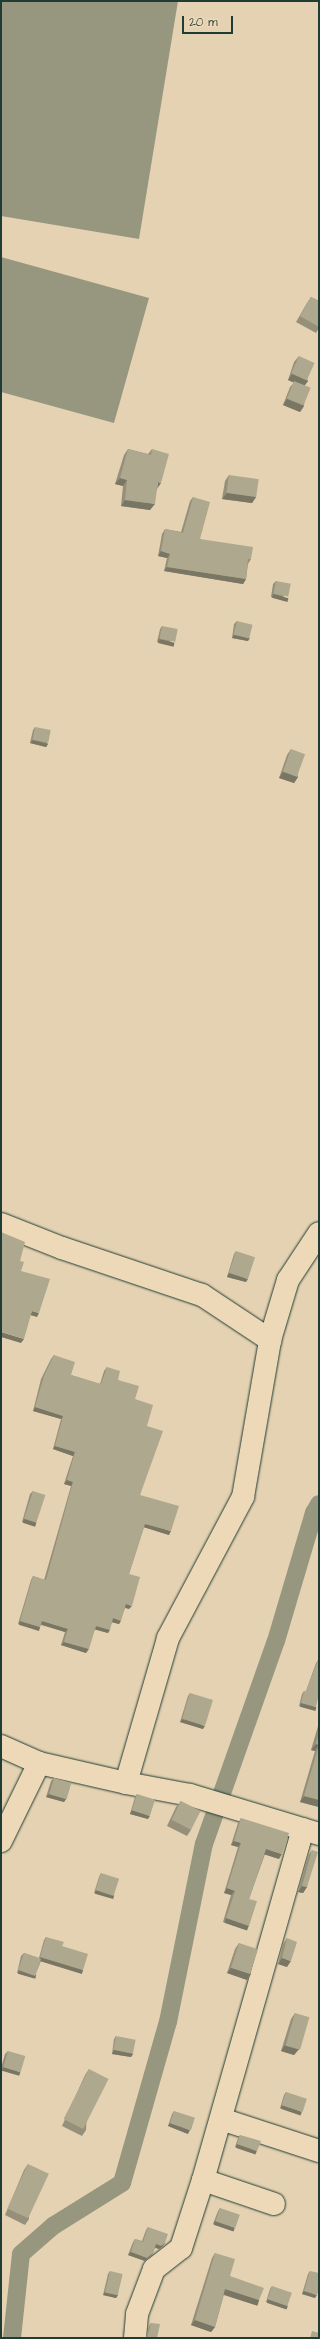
<!DOCTYPE html>
<html>
<head>
<meta charset="utf-8">
<style>
	body { margin:0 }
	#map { position:relative; width:320px; height:2339px; overflow:hidden; background:#e5d2b2; font-family:"Architects Daughter",sans-serif }
	div>[style] { position:absolute }
	[style*='--x'] { left:calc(var(--x)*1px); top:calc(var(--y)*1px); width:calc(var(--w)*1px); rotate:calc(var(--a)*1deg) }
	.water>* { inset:0; background:#979780 }
	.canal>* { height:18px; margin:-9px; padding:0 9px; transform-origin:9px; border-radius:9px; background:#979780 }
	.roads { filter:drop-shadow(0 0 1px #1f3d34) drop-shadow(0 0 1px #1f3d34) }
	.minor>* { height:22px; margin:-11px; padding:0 11px; transform-origin:11px; border-radius:11px; background:#edd8b7 }
	.wall>* { inset:0; background:#96907b }
	.shaded-wall>* { inset:0; background:#7a7664; transform-origin:0 0 }
	.building>* { inset:0; background:#aea88f; transform-origin:0 0 }
	span { translate:-50% -50%; white-space:nowrap; text-align:center; line-height:1.15; -webkit-text-stroke:3px #edd8b7; paint-order:stroke }
	.frame { position:absolute; inset:0; border:2px solid #1f3d34; pointer-events:none }
	.scale { position:absolute; left:182px; top:16px; width:51px; height:18px; box-sizing:border-box; border:2px solid #1f3d34; border-top:0; padding-left:5px; font-size:12px; line-height:14px; white-space:nowrap; color:#1f3d34; -webkit-text-stroke:3px #edd8b7; paint-order:stroke }
</style>
</head>
<body>
<div id="map">
	<div class="water">
		<i style="clip-path:polygon(1px 1px,178px 1px,139px 239px,1px 216px)"></i>
		<i style="clip-path:polygon(1px 257px,149px 298px,114px 423px,1px 392px)"></i>
	</div>
	<div class="canal">
		<i style="--x:12;--y:2338;--w:84;--a:-83.9"></i>
		<i style="--x:21;--y:2254;--w:43;--a:-41.2"></i>
		<i style="--x:53;--y:2226;--w:81;--a:-31.9"></i>
		<i style="--x:122;--y:2183;--w:167;--a:-74.1"></i>
		<i style="--x:168;--y:2022;--w:182;--a:-78.6"></i>
		<i style="--x:204;--y:1844;--w:215;--a:-70.5"></i>
		<i style="--x:276;--y:1641;--w:134;--a:-73.5"></i>
		<i style="--x:314;--y:1513;--w:10;--a:-61"></i>
	</div>
	<div class="roads">
		<div class="minor">
			<i style="--x:1;--y:1224;--w:66;--a:21.5"></i>
			<i style="--x:62;--y:1248;--w:148;--a:18.6"></i>
			<i style="--x:202;--y:1295;--w:82;--a:33.5"></i>
			<i style="--x:1;--y:1746;--w:42;--a:24.1"></i>
			<i style="--x:126;--y:1783;--w:151;--a:-73.8"></i>
			<i style="--x:168;--y:1638;--w:160;--a:-62"></i>
			<i style="--x:243;--y:1497;--w:159;--a:-80.2"></i>
			<i style="--x:270;--y:1340;--w:63;--a:-73.3"></i>
			<i style="--x:288;--y:1280;--w:56;--a:-56.6"></i>
			<i style="--x:1;--y:1841;--w:87;--a:-64"></i>
			<i style="--x:39;--y:1763;--w:89;--a:12.9"></i>
			<i style="--x:126;--y:1783;--w:65;--a:10.6"></i>
			<i style="--x:190;--y:1795;--w:135;--a:16.8"></i>
			<i style="--x:221;--y:2119;--w:103;--a:18.1"></i>
			<i style="--x:274;--y:2204;--w:75;--a:-161.3"></i>
			<i style="--x:203;--y:2180;--w:365;--a:-74.1"></i>
			<i style="--x:135;--y:2338;--w:24;--a:-85"></i>
			<i style="--x:137;--y:2314;--w:48;--a:-69.3"></i>
			<i style="--x:154;--y:2269;--w:34;--a:-38"></i>
			<i style="--x:181;--y:2248;--w:71;--a:-72.1"></i>
		</div>
	</div>
	<div class="wall">
		<i style="clip-path:polygon(311px 297px,319px 301px,319px 328px,316px 333px,296px 322px,307px 303px)"></i>
		<i style="clip-path:polygon(299px 356px,308px 381px,305px 385px,304px 406px,300px 412px,283px 405px,290px 387px,294px 383px,288px 380px,294px 362px)"></i>
		<i style="clip-path:polygon(128px 449px,148px 454px,152px 449px,157px 489px,150px 510px,121px 506px,123px 486px,115px 484px,124px 455px)"></i>
		<i style="clip-path:polygon(229px 475px,256px 497px,252px 503px,222px 499px,225px 481px)"></i>
		<i style="clip-path:polygon(193px 497px,200px 539px,251px 559px,248px 564px,246px 579px,243px 584px,164px 571px,167px 558px,158px 556px,162px 534px,165px 529px,181px 532px,190px 501px)"></i>
		<i style="clip-path:polygon(276px 581px,286px 601px,271px 597px,273px 584px)"></i>
		<i style="clip-path:polygon(237px 621px,248px 641px,232px 638px,234px 624px)"></i>
		<i style="clip-path:polygon(162px 626px,173px 646px,157px 642px,160px 629px)"></i>
		<i style="clip-path:polygon(35px 727px,48px 744px,46px 747px,30px 743px,33px 730px)"></i>
		<i style="clip-path:polygon(291px 749px,298px 777px,294px 783px,279px 778px,287px 755px)"></i>
		<i style="clip-path:polygon(236px 1251px,246px 1282px,227px 1277px,234px 1254px)"></i>
		<i style="clip-path:polygon(54px 1355px,71px 1375px,100px 1384px,104px 1371px,107px 1367px,135px 1399px,147px 1426px,140px 1495px,169px 1535px,144px 1527px,129px 1574px,129px 1609px,125px 1608px,119px 1624px,112px 1622px,108px 1633px,95px 1629px,86px 1653px,61px 1645px,65px 1632px,41px 1625px,38px 1630px,18px 1624px,31px 1580px,33px 1576px,44px 1580px,71px 1486px,64px 1484px,73px 1456px,53px 1449px,61px 1419px,33px 1411px,41px 1379px,51px 1359px)"></i>
		<i style="clip-path:polygon(33px 1491px,36px 1523px,34px 1526px,22px 1522px,30px 1494px)"></i>
		<i style="clip-path:polygon(318px 1660px,314px 1710px,299px 1706px,302px 1694px,304px 1691px,306px 1691px,316px 1663px)"></i>
		<i style="clip-path:polygon(190px 1693px,203px 1729px,180px 1722px,188px 1696px)"></i>
		<i style="clip-path:polygon(319px 1724px,319px 1807px,300px 1802px,315px 1751px,311px 1750px,318px 1726px)"></i>
		<i style="clip-path:polygon(54px 1778px,66px 1799px,64px 1802px,46px 1797px,51px 1781px)"></i>
		<i style="clip-path:polygon(137px 1794px,148px 1819px,130px 1814px,135px 1797px)"></i>
		<i style="clip-path:polygon(181px 1801px,191px 1830px,187px 1836px,167px 1826px,176px 1807px)"></i>
		<i style="clip-path:polygon(241px 1818px,279px 1859px,265px 1854px,249px 1899px,249px 1926px,246px 1930px,223px 1922px,231px 1895px,224px 1893px,238px 1847px,231px 1845px,238px 1823px)"></i>
		<i style="clip-path:polygon(312px 1850px,307px 1887px,303px 1893px,298px 1892px,308px 1856px)"></i>
		<i style="clip-path:polygon(101px 1873px,112px 1898px,94px 1893px,99px 1877px)"></i>
		<i style="clip-path:polygon(46px 1937px,62px 1946px,83px 1970px,81px 1973px,41px 1961px,34px 1978px,17px 1973px,21px 1956px,24px 1953px,39px 1958px,44px 1940px)"></i>
		<i style="clip-path:polygon(287px 1938px,287px 1967px,278px 1964px,283px 1944px)"></i>
		<i style="clip-path:polygon(239px 1943px,251px 1974px,247px 1980px,227px 1973px,235px 1949px)"></i>
		<i style="clip-path:polygon(295px 2013px,299px 2049px,294px 2055px,281px 2051px,291px 2019px)"></i>
		<i style="clip-path:polygon(116px 2036px,133px 2054px,131px 2057px,112px 2054px,114px 2039px)"></i>
		<i style="clip-path:polygon(8px 2051px,18px 2075px,1px 2070px,1px 2068px,5px 2054px)"></i>
		<i style="clip-path:polygon(89px 2069px,86px 2130px,82px 2136px,62px 2126px,85px 2075px)"></i>
		<i style="clip-path:polygon(286px 2092px,300px 2115px,280px 2108px,284px 2095px)"></i>
		<i style="clip-path:polygon(174px 2111px,188px 2134px,168px 2126px,172px 2114px)"></i>
		<i style="clip-path:polygon(240px 2135px,255px 2154px,235px 2147px,238px 2138px)"></i>
		<i style="clip-path:polygon(28px 2164px,29px 2219px,25px 2225px,5px 2215px,24px 2170px)"></i>
		<i style="clip-path:polygon(220px 2208px,233px 2231px,213px 2224px,218px 2211px)"></i>
		<i style="clip-path:polygon(148px 2227px,165px 2243px,162px 2247px,159px 2249px,155px 2248px,153px 2253px,151px 2256px,145px 2261px,128px 2255px,133px 2242px,135px 2239px,142px 2241px,146px 2230px)"></i>
		<i style="clip-path:polygon(215px 2253px,230px 2276px,259px 2300px,256px 2305px,224px 2294px,215px 2327px,211px 2332px,191px 2325px,212px 2258px)"></i>
		<i style="clip-path:polygon(110px 2271px,118px 2295px,116px 2298px,103px 2295px,108px 2274px)"></i>
		<i style="clip-path:polygon(310px 2271px,315px 2298px,302px 2294px,308px 2274px)"></i>
		<i style="clip-path:polygon(272px 2286px,286px 2309px,266px 2302px,270px 2289px)"></i>
		<i style="clip-path:polygon(151px 2323px,157px 2338px,146px 2338px,149px 2326px)"></i>
	</div>
	<div class="shaded-wall">
		<i style="clip-path:polygon(292px 374px,308px 381px,304px 386px,288px 380px)"></i>
		<i style="clip-path:polygon(287px 399px,304px 406px,300px 412px,283px 405px)"></i>
		<i style="clip-path:polygon(120px 478px,127px 480px,123px 486px,115px 484px)"></i>
		<i style="clip-path:polygon(158px 482px,161px 483px,157px 489px)"></i>
		<i style="clip-path:polygon(227px 493px,256px 497px,252px 503px,222px 499px)"></i>
		<i style="clip-path:polygon(125px 500px,155px 504px,150px 510px,121px 506px)"></i>
		<i style="clip-path:polygon(161px 551px,170px 554px,167px 558px,158px 556px)"></i>
		<i style="clip-path:polygon(167px 567px,246px 579px,243px 584px,164px 571px)"></i>
		<i style="left:273px;top:594px;width:16px;height:4px;rotate:15deg"></i>
		<i style="clip-path:polygon(234px 635px,250px 638px,248px 641px,232px 638px)"></i>
		<i style="left:159px;top:639px;width:16px;height:4px;rotate:14deg"></i>
		<i style="clip-path:polygon(33px 740px,48px 744px,46px 747px,30px 743px)"></i>
		<i style="clip-path:polygon(283px 772px,298px 777px,294px 783px,279px 778px)"></i>
		<i style="clip-path:polygon(229px 1273px,248px 1279px,246px 1282px,227px 1277px)"></i>
		<i style="clip-path:polygon(32px 1311px,39px 1313px,37px 1317px,30px 1315px)"></i>
		<i style="clip-path:polygon(1px 1332px,24px 1339px,21px 1343px,1px 1337px)"></i>
		<i style="clip-path:polygon(35px 1407px,63px 1416px,61px 1419px,33px 1411px)"></i>
		<i style="clip-path:polygon(55px 1446px,75px 1452px,73px 1456px,53px 1449px)"></i>
		<i style="clip-path:polygon(67px 1480px,73px 1482px,71px 1486px,64px 1484px)"></i>
		<i style="left:24px;top:1519px;width:13px;height:4px;rotate:18deg"></i>
		<i style="clip-path:polygon(145px 1524px,171px 1531px,169px 1535px,143px 1527px)"></i>
		<i style="clip-path:polygon(126px 1604px,132px 1606px,129px 1609px,124px 1607px)"></i>
		<i style="clip-path:polygon(113px 1618px,121px 1621px,119px 1624px,111px 1622px)"></i>
		<i style="left:20px;top:1621px;width:21px;height:4px;rotate:17deg"></i>
		<i style="clip-path:polygon(42px 1621px,68px 1629px,65px 1632px,40px 1624px)"></i>
		<i style="clip-path:polygon(96px 1626px,110px 1630px,108px 1633px,93px 1629px)"></i>
		<i style="clip-path:polygon(64px 1642px,89px 1649px,86px 1653px,61px 1645px)"></i>
		<i style="left:301px;top:1703px;width:16px;height:4px;rotate:15deg"></i>
		<i style="clip-path:polygon(183px 1719px,205px 1726px,203px 1729px,180px 1722px)"></i>
		<i style="clip-path:polygon(316px 1744px,319px 1745px,315px 1751px,311px 1750px)"></i>
		<i style="clip-path:polygon(49px 1794px,66px 1799px,64px 1802px,46px 1797px)"></i>
		<i style="clip-path:polygon(304px 1796px,319px 1800px,319px 1807px,300px 1802px)"></i>
		<i style="clip-path:polygon(132px 1810px,150px 1816px,148px 1819px,130px 1814px)"></i>
		<i style="clip-path:polygon(234px 1841px,241px 1843px,238px 1847px,231px 1845px)"></i>
		<i style="clip-path:polygon(266px 1849px,282px 1854px,279px 1859px,263px 1854px)"></i>
		<i style="clip-path:polygon(302px 1886px,307px 1887px,303px 1893px,298px 1892px)"></i>
		<i style="clip-path:polygon(227px 1888px,235px 1891px,231px 1895px,224px 1893px)"></i>
		<i style="left:96px;top:1890px;width:19px;height:4px;rotate:16deg"></i>
		<i style="left:226px;top:1918px;width:24px;height:5px;rotate:19deg"></i>
		<i style="left:40px;top:1957px;width:45px;height:4px;rotate:17deg"></i>
		<i style="clip-path:polygon(282px 1958px,291px 1961px,287px 1967px,278px 1964px)"></i>
		<i style="clip-path:polygon(231px 1968px,251px 1974px,247px 1980px,227px 1973px)"></i>
		<i style="left:19px;top:1970px;width:18px;height:4px;rotate:16deg"></i>
		<i style="clip-path:polygon(285px 2045px,299px 2049px,294px 2055px,281px 2051px)"></i>
		<i style="clip-path:polygon(114px 2050px,133px 2054px,131px 2057px,112px 2054px)"></i>
		<i style="left:3px;top:2067px;width:18px;height:4px;rotate:16deg"></i>
		<i style="left:282px;top:2105px;width:21px;height:4px;rotate:19deg"></i>
		<i style="clip-path:polygon(170px 2123px,190px 2130px,188px 2134px,168px 2126px)"></i>
		<i style="left:237px;top:2144px;width:21px;height:4px;rotate:19deg"></i>
		<i style="left:215px;top:2221px;width:21px;height:4px;rotate:19deg"></i>
		<i style="clip-path:polygon(165px 2243px,162px 2247px,159px 2249px,154px 2247px,156px 2244px)"></i>
		<i style="clip-path:polygon(131px 2252px,153px 2253px,151px 2256px,145px 2261px,128px 2255px)"></i>
		<i style="left:225px;top:2289px;width:36px;height:6px;rotate:18deg"></i>
		<i style="clip-path:polygon(304px 2291px,317px 2295px,315px 2298px,302px 2294px)"></i>
		<i style="clip-path:polygon(105px 2292px,118px 2295px,116px 2298px,103px 2295px)"></i>
		<i style="left:268px;top:2299px;width:21px;height:4px;rotate:19deg"></i>
		<i style="clip-path:polygon(195px 2320px,215px 2327px,211px 2332px,191px 2325px)"></i>
	</div>
	<div class="building">
		<i style="clip-path:polygon(311px 297px,319px 301px,319px 327px,300px 316px)"></i>
		<i style="left:299px;top:356px;width:17px;height:19px;rotate:24deg"></i>
		<i style="left:294px;top:381px;width:18px;height:19px;rotate:22deg"></i>
		<i style="clip-path:polygon(128px 449px,151px 455px,152px 449px,169px 454px,161px 483px,158px 482px,155px 504px,125px 500px,127px 480px,120px 478px)"></i>
		<i style="left:229px;top:475px;width:30px;height:18px;rotate:8deg"></i>
		<i style="clip-path:polygon(193px 497px,210px 502px,200px 539px,253px 547px,251px 559px,248px 559px,246px 579px,167px 567px,170px 554px,161px 551px,165px 529px,183px 533px)"></i>
		<i style="left:276px;top:581px;width:15px;height:13px;rotate:11deg"></i>
		<i style="left:237px;top:621px;width:16px;height:14px;rotate:14deg"></i>
		<i style="left:162px;top:626px;width:16px;height:13px;rotate:11deg"></i>
		<i style="left:35px;top:727px;width:16px;height:13px;rotate:11deg"></i>
		<i style="left:291px;top:749px;width:15px;height:24px;rotate:20deg"></i>
		<i style="clip-path:polygon(1px 1232px,25px 1242px,20px 1261px,24px 1262px,21px 1271px,50px 1279px,39px 1313px,32px 1311px,24px 1339px,1px 1332px)"></i>
		<i style="left:236px;top:1251px;width:20px;height:23px;rotate:18deg"></i>
		<i style="clip-path:polygon(54px 1355px,75px 1362px,71px 1375px,101px 1384px,107px 1367px,120px 1371px,118px 1380px,139px 1386px,135px 1399px,153px 1405px,147px 1426px,163px 1431px,140px 1495px,179px 1506px,171px 1531px,145px 1524px,129px 1574px,140px 1577px,132px 1606px,126px 1604px,121px 1621px,113px 1618px,110px 1630px,96px 1626px,89px 1649px,64px 1642px,68px 1629px,42px 1621px,40px 1627px,20px 1621px,33px 1576px,46px 1580px,73px 1482px,67px 1480px,75px 1452px,55px 1446px,63px 1416px,35px 1407px,44px 1376px)"></i>
		<i style="left:33px;top:1491px;width:13px;height:29px;rotate:18deg"></i>
		<i style="clip-path:polygon(318px 1660px,319px 1660px,319px 1694px,316px 1707px,301px 1703px,304px 1691px,306px 1691px)"></i>
		<i style="left:190px;top:1693px;width:24px;height:27px;rotate:17deg"></i>
		<i style="clip-path:polygon(319px 1732px,319px 1800px,304px 1796px,319px 1745px,316px 1744px)"></i>
		<i style="left:54px;top:1778px;width:18px;height:17px;rotate:16deg"></i>
		<i style="left:137px;top:1794px;width:19px;height:17px;rotate:18deg"></i>
		<i style="left:181px;top:1801px;width:22px;height:21px;rotate:27deg"></i>
		<i style="clip-path:polygon(241px 1818px,289px 1833px,282px 1854px,266px 1849px,249px 1899px,257px 1901px,249px 1926px,226px 1918px,235px 1891px,227px 1888px,241px 1843px,234px 1841px)"></i>
		<i style="clip-path:polygon(312px 1850px,318px 1852px,307px 1887px,302px 1886px)"></i>
		<i style="left:101px;top:1873px;width:19px;height:18px;rotate:18deg"></i>
		<i style="clip-path:polygon(46px 1937px,64px 1942px,62px 1946px,88px 1954px,83px 1970px,40px 1957px)"></i>
		<i style="clip-path:polygon(287px 1938px,297px 1942px,291px 1961px,282px 1958px)"></i>
		<i style="left:239px;top:1943px;width:20px;height:26px;rotate:18deg"></i>
		<i style="left:24px;top:1953px;width:18px;height:18px;rotate:19deg"></i>
		<i style="left:295px;top:2013px;width:15px;height:34px;rotate:16deg"></i>
		<i style="left:116px;top:2036px;width:20px;height:14px;rotate:11deg"></i>
		<i style="left:8px;top:2051px;width:18px;height:17px;rotate:16deg"></i>
		<i style="left:89px;top:2069px;width:22px;height:56px;rotate:27deg"></i>
		<i style="left:286px;top:2092px;width:22px;height:14px;rotate:18deg"></i>
		<i style="left:174px;top:2111px;width:22px;height:13px;rotate:18deg"></i>
		<i style="clip-path:polygon(240px 2135px,261px 2141px,257px 2151px,237px 2144px)"></i>
		<i style="left:28px;top:2164px;width:23px;height:49px;rotate:25deg"></i>
		<i style="left:220px;top:2208px;width:21px;height:14px;rotate:19deg"></i>
		<i style="clip-path:polygon(148px 2227px,168px 2234px,165px 2243px,161px 2246px,156px 2244px,153px 2253px,147px 2258px,131px 2252px,135px 2239px,143px 2242px)"></i>
		<i style="clip-path:polygon(215px 2253px,235px 2259px,230px 2276px,264px 2288px,259px 2300px,225px 2289px,215px 2327px,195px 2320px)"></i>
		<i style="left:110px;top:2271px;width:13px;height:22px;rotate:13deg"></i>
		<i style="clip-path:polygon(310px 2271px,319px 2273px,319px 2289px,317px 2295px,304px 2291px)"></i>
		<i style="left:272px;top:2286px;width:21px;height:14px;rotate:19deg"></i>
		<i style="clip-path:polygon(151px 2323px,160px 2324px,157px 2338px,147px 2338px)"></i>
		<i style="clip-path:polygon(312px 2331px,319px 2333px,319px 2338px,310px 2338px)"></i>
	</div>
	<div class="frame"></div>
	<div class="scale">20 m</div>
</div>
</body>
</html>
